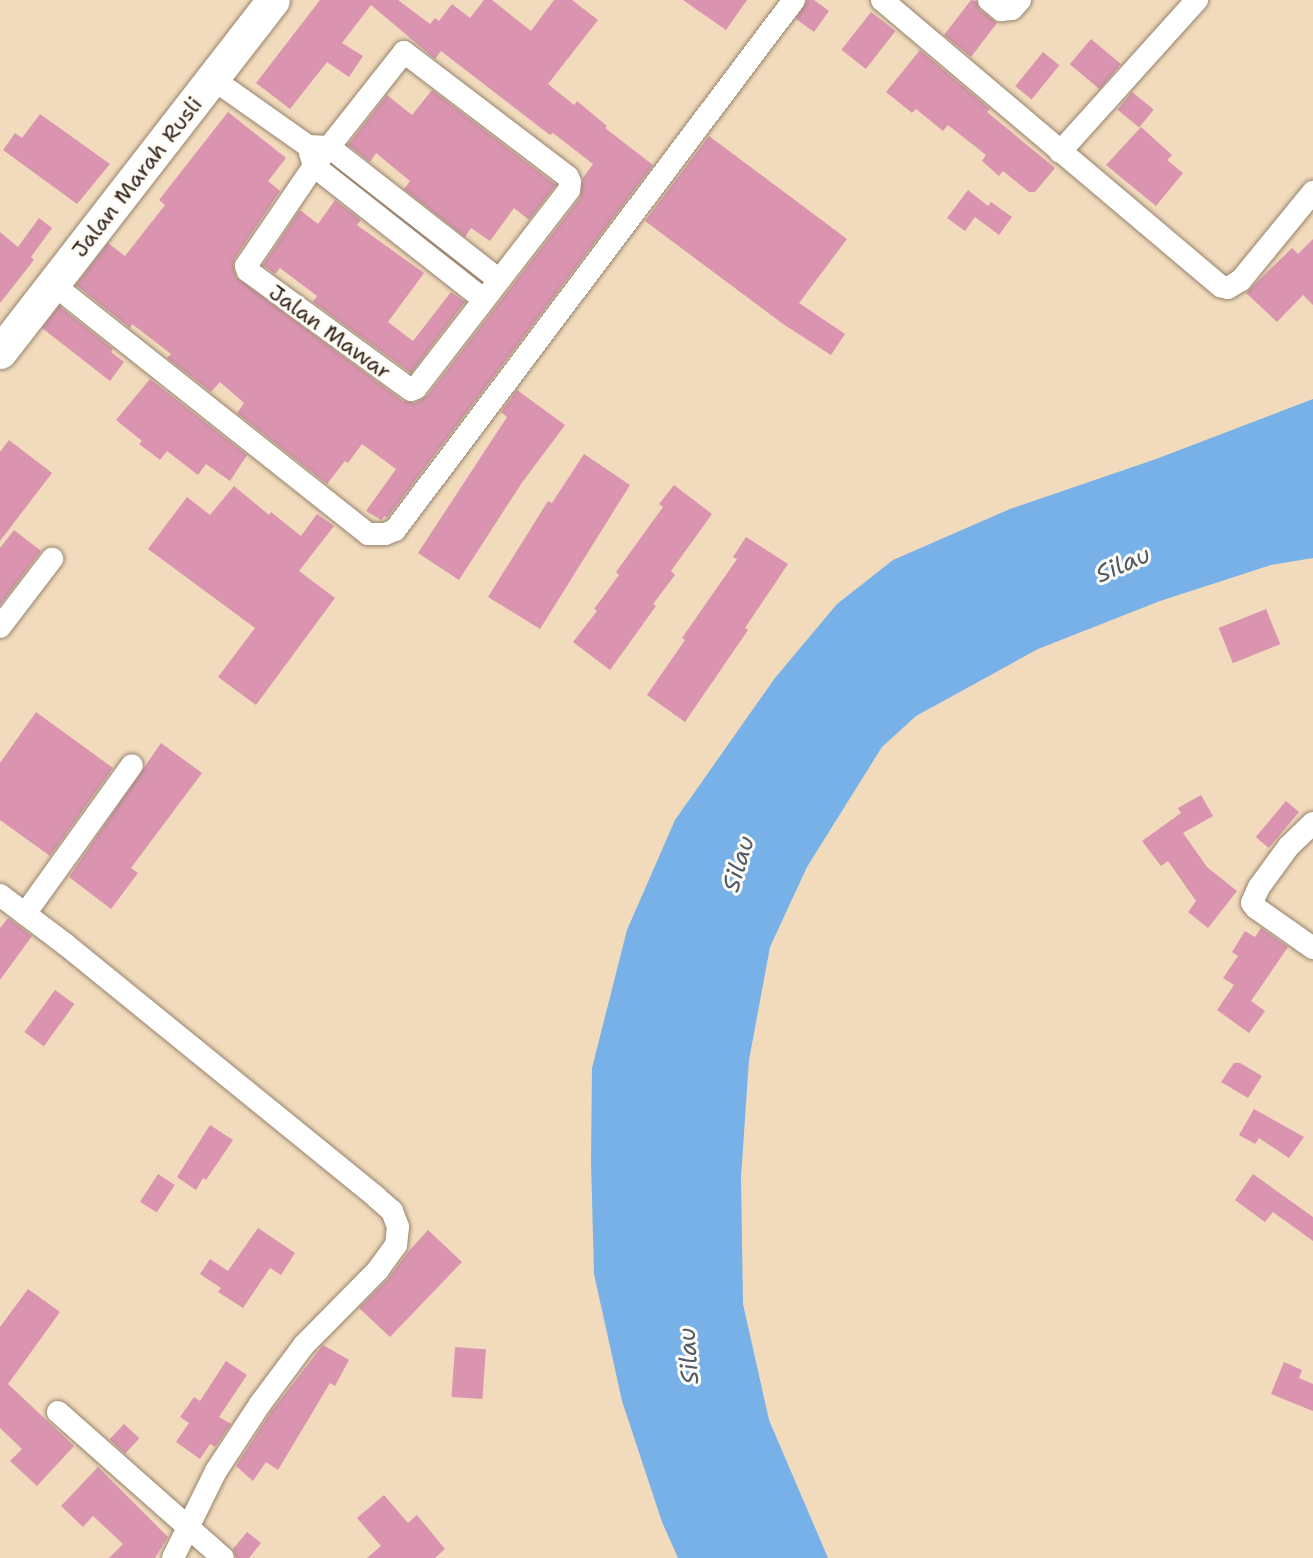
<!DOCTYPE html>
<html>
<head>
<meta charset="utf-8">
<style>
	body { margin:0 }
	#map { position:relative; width:1313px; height:1558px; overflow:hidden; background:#f1dbbc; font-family:"Shantell Sans",sans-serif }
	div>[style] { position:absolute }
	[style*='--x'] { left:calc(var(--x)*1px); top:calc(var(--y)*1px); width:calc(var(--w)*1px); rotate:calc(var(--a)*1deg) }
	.water>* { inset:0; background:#77b1e8 }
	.building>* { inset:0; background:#da94b0; transform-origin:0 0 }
	.roads { filter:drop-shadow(0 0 2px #96826d) drop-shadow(0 0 2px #96826d) }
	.minor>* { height:22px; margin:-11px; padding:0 11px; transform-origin:11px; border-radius:11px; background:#fff }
	.secondary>* { height:33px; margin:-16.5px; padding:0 16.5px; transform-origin:16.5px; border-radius:16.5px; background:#fff }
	span { translate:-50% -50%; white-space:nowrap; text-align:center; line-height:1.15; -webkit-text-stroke:6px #fdfcf7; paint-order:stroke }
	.street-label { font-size:22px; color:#3b2a1e }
	.water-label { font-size:24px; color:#505965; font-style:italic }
</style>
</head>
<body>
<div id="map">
	<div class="water">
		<i style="clip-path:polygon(1313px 399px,1313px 558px,1271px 565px,1160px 601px,1038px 649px,916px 716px,882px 747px,807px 867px,770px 947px,749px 1060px,741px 1177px,743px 1304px,769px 1420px,828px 1558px,678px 1558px,662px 1522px,622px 1401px,594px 1274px,591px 1161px,592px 1068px,627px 930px,675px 820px,775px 678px,837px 604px,893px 560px,1010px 509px,1156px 459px)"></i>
	</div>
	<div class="building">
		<i style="clip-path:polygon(320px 0,398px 0,430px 24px,435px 18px,439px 21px,452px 4px,470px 18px,484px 0,492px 0,531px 31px,554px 0,572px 0,598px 20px,548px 84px,574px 105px,577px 101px,607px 126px,605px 128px,653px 165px,387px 518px,385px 516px,381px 520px,366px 511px,396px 469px,362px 444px,348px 463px,345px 461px,327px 484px,237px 413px,244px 403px,220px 382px,211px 392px,167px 358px,171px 354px,132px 324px,130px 328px,76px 285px,108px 243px,125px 256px,165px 205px,159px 200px,228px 112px,286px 158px,268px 181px,280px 191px,235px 258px,233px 265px,236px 277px,403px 401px,415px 403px,427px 396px,580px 198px,583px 178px,593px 164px,553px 133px,550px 135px,441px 51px,435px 59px,371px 5px,342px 43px,363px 56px,349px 77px,327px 62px,290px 109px,256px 83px)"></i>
		<i style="clip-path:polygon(683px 0,747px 0,726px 30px)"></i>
		<i style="clip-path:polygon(807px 0,814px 0,829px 11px,814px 32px,796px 19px)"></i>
		<i style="clip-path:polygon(971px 0,976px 1px,980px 10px,997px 23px,971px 57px,944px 35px)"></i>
		<i style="left:871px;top:12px;width:31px;height:48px;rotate:38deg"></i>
		<i style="left:1091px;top:39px;width:39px;height:33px;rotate:40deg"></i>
		<i style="clip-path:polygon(920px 50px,990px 109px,987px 112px,1055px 168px,1035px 192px,1029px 192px,1003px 171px,999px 176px,982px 161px,986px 155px,948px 125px,943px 131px,916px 109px,912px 113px,886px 92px)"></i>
		<i style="left:1043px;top:52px;width:21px;height:44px;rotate:39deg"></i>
		<i style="clip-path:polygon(432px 90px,556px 185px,529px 220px,514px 208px,490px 241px,471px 228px,465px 237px,404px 189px,410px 181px,376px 153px,370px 162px,348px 145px,387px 95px,412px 115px)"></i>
		<i style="left:1132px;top:92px;width:28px;height:23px;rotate:39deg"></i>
		<i style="clip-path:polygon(40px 114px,110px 164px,77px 204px,3px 150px,15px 133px,22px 138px)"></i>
		<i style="clip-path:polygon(1141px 127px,1172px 155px,1167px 160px,1183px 173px,1156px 206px,1106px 165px)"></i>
		<i style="clip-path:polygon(709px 136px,847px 239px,799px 303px,845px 334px,831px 355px,783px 324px,645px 221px)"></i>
		<i style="clip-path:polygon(968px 190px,988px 206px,991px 202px,1012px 217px,999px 235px,975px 217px,965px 231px,947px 218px)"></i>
		<i style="clip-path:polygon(335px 200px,361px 220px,357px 225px,424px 273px,388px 322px,413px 341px,451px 292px,465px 302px,411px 373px,313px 302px,317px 296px,280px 268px,275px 274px,263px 265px,300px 210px,318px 224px)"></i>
		<i style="clip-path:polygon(39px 218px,52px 228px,31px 257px,34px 260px,0 303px,0 232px,18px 247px)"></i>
		<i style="clip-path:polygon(1313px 239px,1313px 305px,1303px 295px,1277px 322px,1246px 293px,1292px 248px,1298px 254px)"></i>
		<i style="clip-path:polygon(59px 306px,113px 349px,111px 352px,124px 362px,110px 381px,42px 328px)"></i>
		<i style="clip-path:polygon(150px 379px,247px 455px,230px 481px,206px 464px,198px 475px,167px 451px,160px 460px,139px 444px,142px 441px,116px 420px)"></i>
		<i style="clip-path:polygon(517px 390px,565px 425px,521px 484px,459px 580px,418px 553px,507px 417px,501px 412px)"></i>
		<i style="clip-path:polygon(9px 440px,52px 473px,0 541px,0 452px)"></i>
		<i style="clip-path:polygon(584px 454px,630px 485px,540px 629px,488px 597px,548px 501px,552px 503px)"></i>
		<i style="clip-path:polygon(674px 485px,712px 514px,671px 571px,675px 575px,653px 604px,656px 606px,610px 670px,573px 642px,597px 611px,594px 609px,619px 575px,616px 572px,663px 507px,659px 504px)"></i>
		<i style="clip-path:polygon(234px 486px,269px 515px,271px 512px,301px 536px,317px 514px,334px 526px,299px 571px,335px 598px,256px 705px,218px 677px,255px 628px,148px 549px,187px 497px,210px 515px)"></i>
		<i style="clip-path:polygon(14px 530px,41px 551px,0 605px,0 548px)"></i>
		<i style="clip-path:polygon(746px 537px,788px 564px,745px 628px,748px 630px,685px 722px,647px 695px,685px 640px,682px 638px,737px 559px,733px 557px)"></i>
		<i style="left:1266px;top:609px;width:38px;height:51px;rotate:68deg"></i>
		<i style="clip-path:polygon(36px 712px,113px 768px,50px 856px,0 820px,0 763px)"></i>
		<i style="clip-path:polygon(161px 743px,202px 773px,131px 868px,138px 873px,111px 909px,69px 877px)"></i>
		<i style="clip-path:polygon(1201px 795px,1213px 816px,1183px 833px,1207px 867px,1237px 891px,1208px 928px,1188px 912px,1196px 901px,1168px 861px,1161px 866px,1142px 841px,1181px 813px,1178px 808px)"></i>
		<i style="left:1286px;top:801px;width:17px;height:47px;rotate:40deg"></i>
		<i style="clip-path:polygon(8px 918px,32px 936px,0 980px,0 928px)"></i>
		<i style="clip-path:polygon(1261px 928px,1288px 947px,1251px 1001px,1265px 1011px,1249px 1033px,1217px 1010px,1234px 985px,1223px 978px,1238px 956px,1232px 952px,1245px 931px,1255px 937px)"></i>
		<i style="left:55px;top:990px;width:24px;height:52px;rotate:36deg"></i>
		<i style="clip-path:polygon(1234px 1063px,1240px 1063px,1262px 1076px,1248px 1098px,1221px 1082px)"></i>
		<i style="clip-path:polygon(1254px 1109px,1304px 1137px,1289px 1158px,1259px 1138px,1255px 1144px,1239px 1135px)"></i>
		<i style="clip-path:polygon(210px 1125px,233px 1140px,206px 1180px,203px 1178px,196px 1190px,177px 1177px)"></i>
		<i style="left:158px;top:1174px;width:20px;height:33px;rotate:33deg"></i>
		<i style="clip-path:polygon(1253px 1174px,1313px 1217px,1313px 1241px,1273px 1212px,1265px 1222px,1235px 1200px)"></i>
		<i style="clip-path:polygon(258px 1228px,295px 1253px,281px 1275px,270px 1268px,243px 1308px,218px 1292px,221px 1288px,200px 1274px,210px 1259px,228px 1271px)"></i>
		<i style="clip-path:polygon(428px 1230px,462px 1262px,390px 1337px,359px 1308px,388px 1279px,408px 1252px)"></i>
		<i style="clip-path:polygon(28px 1289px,60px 1312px,8px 1384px,74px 1446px,37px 1486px,10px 1461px,22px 1449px,0 1428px,0 1327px)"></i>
		<i style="clip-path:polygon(323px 1345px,349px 1360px,335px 1386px,330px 1383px,278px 1470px,266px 1462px,253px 1481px,236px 1466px,271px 1412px)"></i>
		<i style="left:455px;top:1347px;width:31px;height:50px;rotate:4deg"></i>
		<i style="clip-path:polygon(226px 1361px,247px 1375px,219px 1417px,231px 1424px,215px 1447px,210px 1444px,200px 1459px,176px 1442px,189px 1423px,180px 1417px,194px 1397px,200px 1401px)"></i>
		<i style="clip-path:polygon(1284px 1362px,1302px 1370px,1299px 1378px,1313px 1384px,1313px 1411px,1271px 1394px)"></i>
		<i style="left:124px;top:1424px;width:21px;height:21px;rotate:43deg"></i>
		<i style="clip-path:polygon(98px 1467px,168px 1537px,155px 1558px,109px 1558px,123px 1544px,93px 1516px,83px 1527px,61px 1506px)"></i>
		<i style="clip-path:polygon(384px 1495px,408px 1523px,417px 1515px,445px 1549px,435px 1558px,367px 1558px,381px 1546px,357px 1518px)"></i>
		<i style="clip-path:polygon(247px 1532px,261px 1543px,249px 1558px,236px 1558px,233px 1549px)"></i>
	</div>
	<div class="roads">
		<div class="minor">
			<i style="--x:882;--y:0;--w:444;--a:40.2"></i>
			<i style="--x:1221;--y:286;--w:7;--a:16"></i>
			<i style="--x:1228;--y:288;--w:15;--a:-32"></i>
			<i style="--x:1241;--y:280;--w:114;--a:-50.7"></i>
			<i style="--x:989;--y:0;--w:16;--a:40"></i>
			<i style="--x:1001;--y:10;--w:11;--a:-5"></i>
			<i style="--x:1012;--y:9;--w:12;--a:-48"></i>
			<i style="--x:404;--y:52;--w:206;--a:37.3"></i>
			<i style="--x:568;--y:177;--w:5;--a:68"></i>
			<i style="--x:570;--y:182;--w:8;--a:97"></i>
			<i style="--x:569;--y:190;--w:250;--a:127.7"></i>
			<i style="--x:416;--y:388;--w:5;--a:158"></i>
			<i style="--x:411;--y:390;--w:202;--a:-143.9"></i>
			<i style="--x:248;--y:271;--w:5;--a:-112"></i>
			<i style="--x:246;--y:266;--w:121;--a:-55.8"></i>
			<i style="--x:314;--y:166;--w:145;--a:-51.7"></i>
			<i style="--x:213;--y:79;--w:116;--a:35.2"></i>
			<i style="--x:308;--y:146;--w:21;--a:3"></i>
			<i style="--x:329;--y:147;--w:216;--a:38"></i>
			<i style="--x:1060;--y:152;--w:205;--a:-48"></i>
			<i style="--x:310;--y:153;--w:14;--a:73"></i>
			<i style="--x:314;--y:166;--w:215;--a:38.2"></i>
			<i style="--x:54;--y:285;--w:401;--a:38.4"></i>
			<i style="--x:368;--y:534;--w:17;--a:0"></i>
			<i style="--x:385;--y:534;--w:11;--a:-22"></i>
			<i style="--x:395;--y:530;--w:663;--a:-53.03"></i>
			<i style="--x:0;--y:627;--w:86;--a:-52.6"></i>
			<i style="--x:1313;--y:823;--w:33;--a:136"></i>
			<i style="--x:1289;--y:846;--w:51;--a:126.2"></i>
			<i style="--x:1259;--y:887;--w:17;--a:114"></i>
			<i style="--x:1252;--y:903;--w:6;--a:51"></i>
			<i style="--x:1256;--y:908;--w:70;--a:35.1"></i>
			<i style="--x:0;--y:895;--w:81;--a:37"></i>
			<i style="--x:65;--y:944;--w:402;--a:39.1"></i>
			<i style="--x:377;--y:1198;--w:20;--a:41"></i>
			<i style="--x:392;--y:1211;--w:17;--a:69"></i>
			<i style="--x:398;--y:1227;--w:18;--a:96"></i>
			<i style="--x:396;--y:1245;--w:31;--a:126"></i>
			<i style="--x:378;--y:1270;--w:105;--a:134.6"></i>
			<i style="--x:304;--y:1345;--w:74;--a:126.7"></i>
			<i style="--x:260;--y:1404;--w:80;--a:123.3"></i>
			<i style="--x:216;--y:1471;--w:97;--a:116.3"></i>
			<i style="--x:25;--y:914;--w:183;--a:-54.3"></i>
			<i style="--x:58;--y:1412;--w:220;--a:41.5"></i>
		</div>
		<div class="secondary">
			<i style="--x:0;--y:352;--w:445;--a:-52.2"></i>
		</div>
	</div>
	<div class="street-label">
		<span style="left:137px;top:177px;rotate:-52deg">Jalan Marah Rusli</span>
		<span style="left:330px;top:332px;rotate:36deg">Jalan Mawar</span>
	</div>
	<div class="water-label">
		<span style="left:1123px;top:565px;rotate:-24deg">Silau</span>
		<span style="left:739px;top:864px;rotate:-73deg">Silau</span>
		<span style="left:689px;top:1356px;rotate:-94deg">Silau</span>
	</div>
</div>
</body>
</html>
